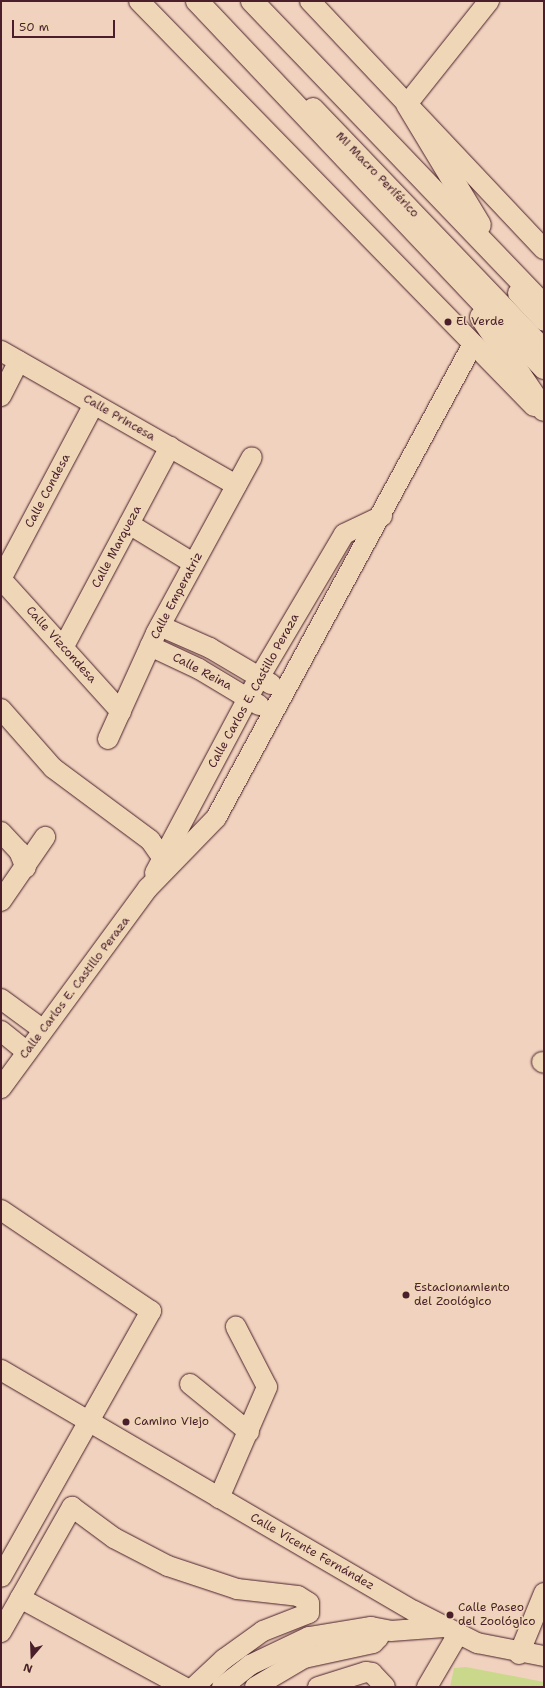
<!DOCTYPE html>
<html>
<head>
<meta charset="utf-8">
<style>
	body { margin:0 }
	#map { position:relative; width:545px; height:1688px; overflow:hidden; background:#f1d2be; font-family:"Shantell Sans",sans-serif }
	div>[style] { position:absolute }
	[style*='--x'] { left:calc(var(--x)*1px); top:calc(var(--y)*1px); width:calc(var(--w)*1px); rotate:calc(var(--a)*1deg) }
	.green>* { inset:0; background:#cad88c }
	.roads { filter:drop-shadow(0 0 1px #4a1f2b) drop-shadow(0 0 1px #4a1f2b) }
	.minor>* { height:20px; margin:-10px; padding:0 10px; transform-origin:10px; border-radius:10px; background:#efd6b7 }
	.highway>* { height:22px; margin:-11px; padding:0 11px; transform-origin:11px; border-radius:11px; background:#efd6b7 }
	.dots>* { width:11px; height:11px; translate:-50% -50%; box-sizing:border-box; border:2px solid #efd6b7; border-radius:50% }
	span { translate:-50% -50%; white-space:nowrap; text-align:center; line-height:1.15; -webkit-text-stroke:3px #efd6b7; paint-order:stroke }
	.street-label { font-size:12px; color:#4a1f2b }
	.poi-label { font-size:12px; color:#4a1f2b }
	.left { translate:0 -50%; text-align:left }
	.frame { position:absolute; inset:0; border:2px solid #4a1f2b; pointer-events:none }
	.north { position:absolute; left:12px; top:1636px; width:40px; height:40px; -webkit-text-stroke:3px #efd6b7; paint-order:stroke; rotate:199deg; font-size:11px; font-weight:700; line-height:16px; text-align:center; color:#4a1f2b }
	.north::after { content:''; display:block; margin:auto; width:14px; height:18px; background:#4a1f2b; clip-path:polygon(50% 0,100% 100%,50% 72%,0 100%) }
	.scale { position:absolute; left:12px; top:20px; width:103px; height:18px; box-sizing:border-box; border:2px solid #4a1f2b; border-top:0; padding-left:5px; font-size:12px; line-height:14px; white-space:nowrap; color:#4a1f2b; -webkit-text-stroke:3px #efd6b7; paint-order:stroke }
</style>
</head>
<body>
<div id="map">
	<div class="green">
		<i style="clip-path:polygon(466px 1667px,544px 1682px,544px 1687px,450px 1687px,454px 1668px)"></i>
	</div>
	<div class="roads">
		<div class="minor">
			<i style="--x:139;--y:1;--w:566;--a:45.72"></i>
			<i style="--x:310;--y:1;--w:341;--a:46.7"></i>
			<i style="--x:407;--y:104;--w:132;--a:-51.5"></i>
			<i style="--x:313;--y:108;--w:334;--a:46.2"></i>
			<i style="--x:518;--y:293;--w:38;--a:47"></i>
			<i style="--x:1;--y:351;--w:271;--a:29.7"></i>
			<i style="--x:1;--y:396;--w:39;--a:-63"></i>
			<i style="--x:129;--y:524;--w:75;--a:31.4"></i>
			<i style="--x:1;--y:579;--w:198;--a:-62"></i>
			<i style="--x:1;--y:579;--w:179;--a:47.9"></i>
			<i style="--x:160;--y:626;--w:55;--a:23.7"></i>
			<i style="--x:210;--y:648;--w:71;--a:30.5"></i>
			<i style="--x:150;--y:646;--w:54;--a:25.1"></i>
			<i style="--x:199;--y:669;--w:70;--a:31"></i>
			<i style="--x:63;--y:648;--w:228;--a:-62"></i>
			<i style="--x:1;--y:709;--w:79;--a:48.6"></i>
			<i style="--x:53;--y:768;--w:121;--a:36.6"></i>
			<i style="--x:150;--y:840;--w:32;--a:55"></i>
			<i style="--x:108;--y:739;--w:116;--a:-65.6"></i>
			<i style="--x:156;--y:633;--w:200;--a:-61.4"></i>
			<i style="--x:1;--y:832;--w:26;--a:47"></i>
			<i style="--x:19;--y:851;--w:18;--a:68"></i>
			<i style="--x:155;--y:873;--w:215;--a:-62"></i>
			<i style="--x:256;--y:683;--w:173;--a:-59.4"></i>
			<i style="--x:344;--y:534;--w:42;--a:-25.3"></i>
			<i style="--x:1;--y:901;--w:78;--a:-55.5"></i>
			<i style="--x:1;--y:999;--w:51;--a:36.2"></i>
			<i style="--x:1;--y:1031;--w:32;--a:39"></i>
			<i style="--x:542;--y:1062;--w:2;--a:27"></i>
			<i style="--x:1;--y:1088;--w:248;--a:-53.7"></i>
			<i style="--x:148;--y:888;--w:98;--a:-45.8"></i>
			<i style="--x:216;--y:818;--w:539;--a:-61.53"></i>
			<i style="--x:1;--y:1210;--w:181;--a:34"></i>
			<i style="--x:151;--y:1311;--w:305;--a:119.4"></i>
			<i style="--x:1;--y:1370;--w:478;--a:30.3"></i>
			<i style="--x:414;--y:1611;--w:71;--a:26.9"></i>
			<i style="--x:477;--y:1643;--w:68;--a:11"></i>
			<i style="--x:190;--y:1384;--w:76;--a:39.1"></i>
			<i style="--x:219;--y:1498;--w:121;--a:-66.6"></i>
			<i style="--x:267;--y:1387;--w:68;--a:-117.3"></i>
			<i style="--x:20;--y:1598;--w:187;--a:28.5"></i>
			<i style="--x:1;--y:1632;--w:144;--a:-60.4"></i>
			<i style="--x:72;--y:1507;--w:52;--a:36.4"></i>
			<i style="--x:114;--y:1538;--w:61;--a:27.4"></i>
			<i style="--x:168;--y:1566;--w:73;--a:18.4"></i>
			<i style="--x:237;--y:1589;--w:61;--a:6.5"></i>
			<i style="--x:298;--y:1596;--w:13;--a:32"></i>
			<i style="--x:309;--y:1603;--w:10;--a:90"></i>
			<i style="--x:309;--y:1613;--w:49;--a:158.6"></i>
			<i style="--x:263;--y:1631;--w:48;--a:144.3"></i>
			<i style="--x:224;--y:1659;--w:41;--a:137"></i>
			<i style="--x:519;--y:1654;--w:66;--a:-67.7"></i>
			<i style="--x:222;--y:1687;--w:36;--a:-38"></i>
			<i style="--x:250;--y:1665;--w:65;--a:-25.4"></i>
			<i style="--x:309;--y:1637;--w:63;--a:-9.2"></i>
			<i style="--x:371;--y:1627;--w:20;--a:11"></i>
			<i style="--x:391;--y:1631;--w:53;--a:-4.3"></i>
			<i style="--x:255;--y:1687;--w:57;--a:-30.6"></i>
			<i style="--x:304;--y:1658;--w:71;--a:-12.3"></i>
			<i style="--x:373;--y:1643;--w:8;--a:-45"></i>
			<i style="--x:318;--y:1687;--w:50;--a:-17.4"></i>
			<i style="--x:366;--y:1672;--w:6;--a:9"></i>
			<i style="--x:372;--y:1673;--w:19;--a:47"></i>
			<i style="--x:427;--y:1687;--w:61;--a:-59.7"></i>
		</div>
		<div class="highway">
			<i style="--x:197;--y:1;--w:505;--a:46.6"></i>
			<i style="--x:252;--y:1;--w:422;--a:46.2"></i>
			<i style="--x:407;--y:104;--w:141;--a:58.9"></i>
			<i style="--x:481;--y:317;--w:112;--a:55.9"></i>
		</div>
	</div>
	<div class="dots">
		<i style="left:448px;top:322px;background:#4a1f2b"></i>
		<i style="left:406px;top:1295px;background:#4a1f2b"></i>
		<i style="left:126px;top:1422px;background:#4a1f2b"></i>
		<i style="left:450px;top:1615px;background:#4a1f2b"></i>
	</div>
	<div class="street-label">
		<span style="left:377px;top:175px;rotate:46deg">Mi Macro Periférico</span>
		<span style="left:119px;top:418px;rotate:30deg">Calle Princesa</span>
		<span style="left:48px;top:491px;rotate:-62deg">Calle Condesa</span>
		<span style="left:117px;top:547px;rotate:-62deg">Calle Marqueza</span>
		<span style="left:177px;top:596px;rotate:-62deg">Calle Emperatriz</span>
		<span style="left:61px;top:645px;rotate:48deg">Calle Vizcondesa</span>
		<span style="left:202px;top:672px;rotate:28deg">Calle Reina</span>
		<span style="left:254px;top:691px;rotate:-61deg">Calle Carlos E. Castillo Peraza</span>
		<span style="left:75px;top:988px;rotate:-53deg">Calle Carlos E. Castillo Peraza</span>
		<span style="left:312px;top:1552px;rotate:30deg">Calle Vicente Fernández</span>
	</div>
	<div class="poi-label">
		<span class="left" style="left:456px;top:322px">El Verde</span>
		<span class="left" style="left:414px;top:1295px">Estacionamiento<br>del Zoológico</span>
		<span class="left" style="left:134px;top:1422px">Camino Viejo</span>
		<span class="left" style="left:458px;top:1615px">Calle Paseo<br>del Zoológico</span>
	</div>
	<div class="frame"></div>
	<div class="north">N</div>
	<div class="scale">50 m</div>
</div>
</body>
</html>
